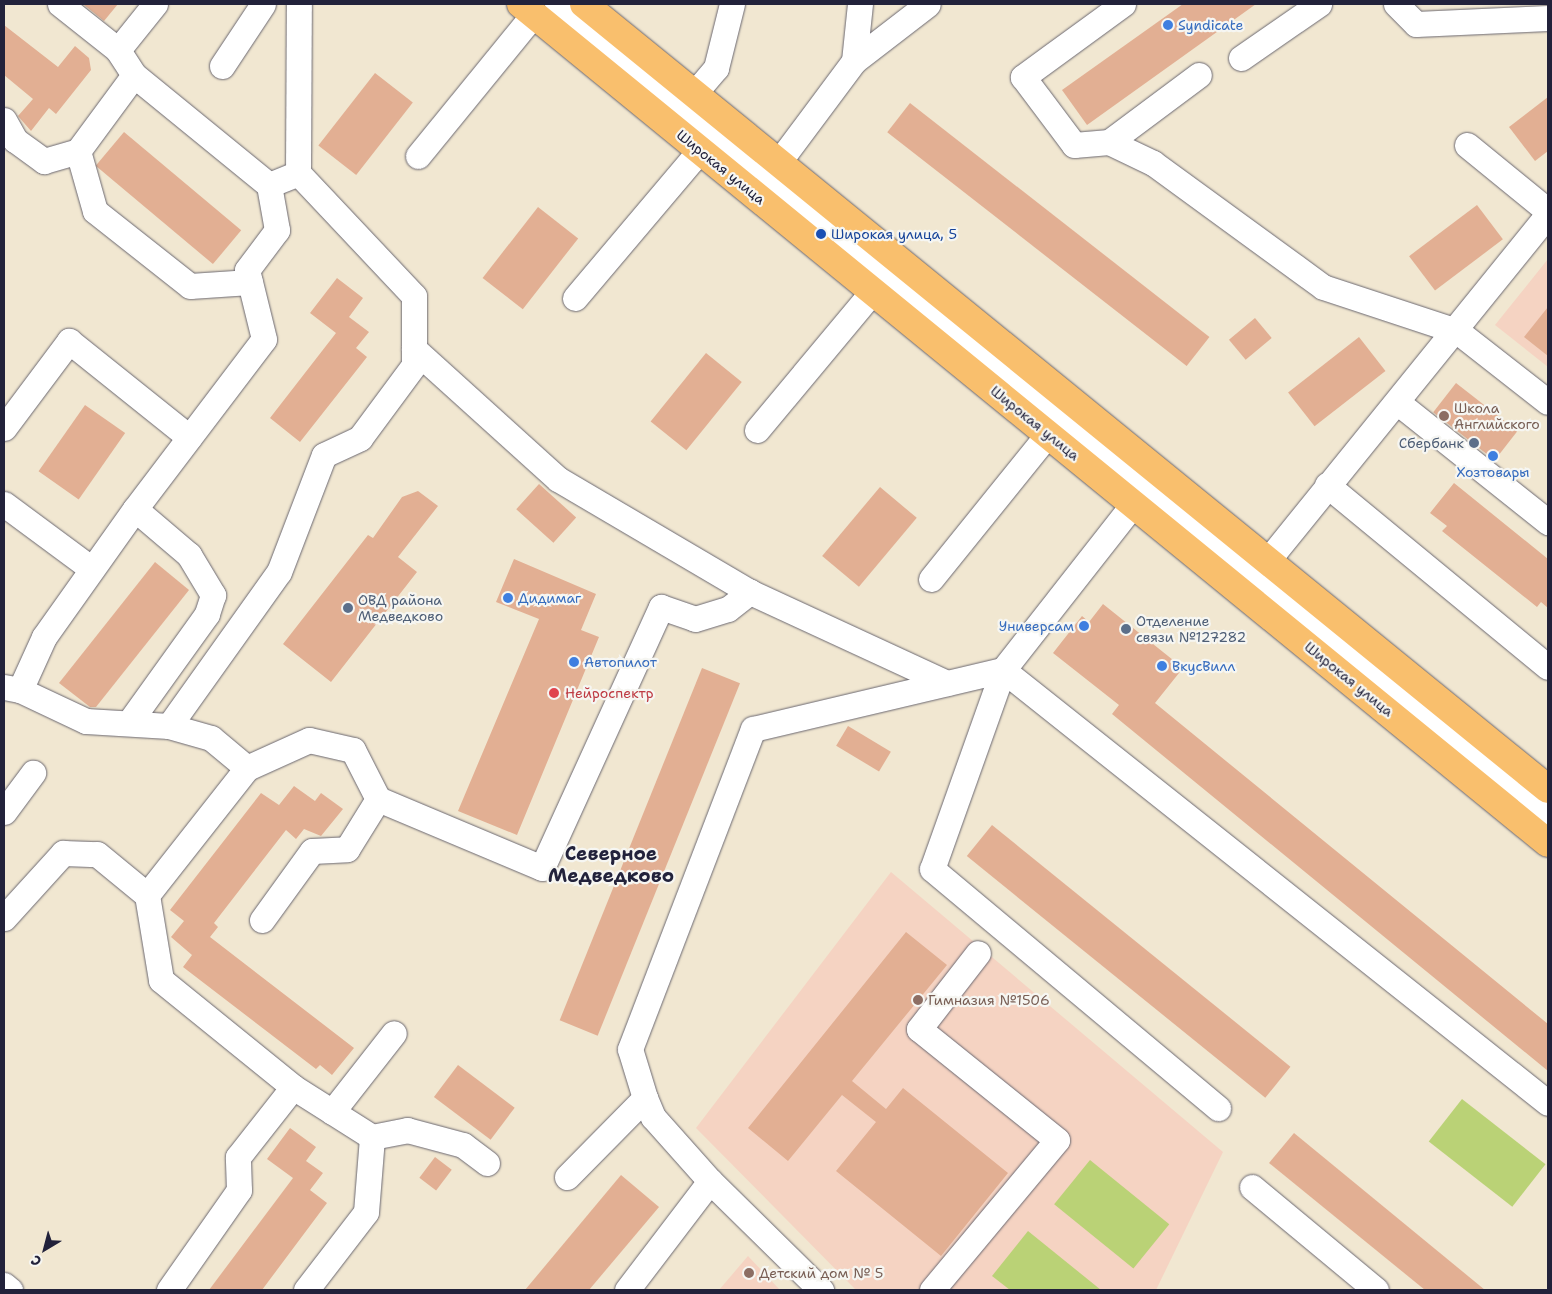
<!DOCTYPE html>
<html>
<head>
<meta charset="utf-8">
<style>
	body { margin:0 }
	#map { position:relative; width:1552px; height:1294px; overflow:hidden; background:#f1e7d1; font-family:"Shantell Sans",sans-serif }
	div>[style] { position:absolute }
	[style*='--x'] { left:calc(var(--x)*1px); top:calc(var(--y)*1px); width:calc(var(--w)*1px); rotate:calc(var(--a)*1deg) }
	.built>* { inset:0; background:#f5d3c2 }
	.green>* { inset:0; background:#bad276; transform-origin:0 0 }
	.building>* { inset:0; background:#e2af93; transform-origin:0 0 }
	.roads { filter:drop-shadow(0 0 1px #6a6770) drop-shadow(0 0 1px #6a6770) }
	.minor>* { height:25px; margin:-12.5px; padding:0 12.5px; transform-origin:12.5px; border-radius:12.5px; background:#fff }
	.major>* { height:28px; margin:-14px; padding:0 14px; transform-origin:14px; border-radius:14px; background:#f9bf6d }
	.dots>* { width:14px; height:14px; translate:-50% -50%; box-sizing:border-box; border:2px solid #f6f6f2; border-radius:50% }
	span { translate:-50% -50%; white-space:nowrap; text-align:center; line-height:1.15; -webkit-text-stroke:4.5px #f6f6f2; paint-order:stroke }
	.shop-label { font-size:14px; color:#366cbe }
	.left { translate:0 -50%; text-align:left }
	.right { translate:-100% -50%; text-align:right }
	.street-label { font-size:14px; color:#22223b }
	.transit-label { font-size:14px; color:#164399 }
	.education-label { font-size:14px; color:#785e54 }
	.service-label { font-size:14px; color:#4e5e75 }
	.health-label { font-size:14px; color:#be3a42 }
	.district-label { font-size:19px; color:#22223b; font-weight:700 }
	.frame { position:absolute; inset:0; border:5px solid #22223b; pointer-events:none }
	.north { position:absolute; left:20px; top:1224px; width:50px; height:50px; -webkit-text-stroke:4px #f6f6f2; paint-order:stroke; rotate:217deg; font-size:14px; font-weight:700; line-height:20px; text-align:center; color:#22223b }
	.north::after { content:''; display:block; margin:auto; width:18px; height:22px; background:#22223b; clip-path:polygon(50% 0,100% 100%,50% 72%,0 100%) }
</style>
</head>
<body>
<div id="map">
	<div class="built">
		<i style="clip-path:polygon(1548px 259px,1548px 367px,1495px 325px)"></i>
		<i style="clip-path:polygon(891px 872px,1223px 1152px,1156px 1290px,856px 1290px,696px 1128px)"></i>
		<i style="clip-path:polygon(748px 1256px,780px 1290px,719px 1290px)"></i>
	</div>
	<div class="green">
		<i style="left:1462px;top:1099px;width:106px;height:54px;rotate:38deg"></i>
		<i style="left:1090px;top:1160px;width:102px;height:57px;rotate:39deg"></i>
		<i style="clip-path:polygon(1028px 1231px,1101px 1290px,1010px 1290px,992px 1276px)"></i>
	</div>
	<div class="building">
		<i style="clip-path:polygon(83px 4px,118px 4px,104px 21px)"></i>
		<i style="clip-path:polygon(1183px 4px,1256px 4px,1087px 125px,1062px 90px)"></i>
		<i style="clip-path:polygon(4px 25px,58px 67px,75px 46px,89px 58px,91px 70px,56px 114px,49px 108px,31px 131px,18px 116px,33px 99px,4px 75px)"></i>
		<i style="left:375px;top:73px;width:48px;height:92px;rotate:38deg"></i>
		<i style="clip-path:polygon(1548px 97px,1548px 151px,1535px 161px,1509px 127px)"></i>
		<i style="left:910px;top:103px;width:380px;height:37px;rotate:38deg"></i>
		<i style="left:124px;top:132px;width:153px;height:44px;rotate:40deg"></i>
		<i style="left:1477px;top:205px;width:43px;height:85px;rotate:53deg"></i>
		<i style="left:538px;top:207px;width:51px;height:90px;rotate:38deg"></i>
		<i style="clip-path:polygon(337px 278px,363px 298px,349px 317px,369px 332px,356px 348px,367px 357px,300px 442px,270px 418px,336px 333px,310px 313px)"></i>
		<i style="clip-path:polygon(1548px 307px,1548px 356px,1524px 337px)"></i>
		<i style="left:1255px;top:318px;width:26px;height:34px;rotate:50deg"></i>
		<i style="left:1359px;top:337px;width:43px;height:90px;rotate:52deg"></i>
		<i style="left:706px;top:353px;width:46px;height:88px;rotate:39deg"></i>
		<i style="left:1456px;top:383px;width:78px;height:37px;rotate:38deg"></i>
		<i style="left:85px;top:405px;width:49px;height:81px;rotate:35deg"></i>
		<i style="clip-path:polygon(1454px 483px,1548px 559px,1548px 608px,1541px 602px,1537px 607px,1442px 531px,1447px 526px,1430px 513px)"></i>
		<i style="left:539px;top:484px;width:50px;height:34px;rotate:42deg"></i>
		<i style="left:880px;top:487px;width:48px;height:90px;rotate:40deg"></i>
		<i style="clip-path:polygon(418px 491px,438px 506px,398px 557px,417px 572px,331px 682px,283px 644px,368px 535px,373px 538px,402px 497px)"></i>
		<i style="clip-path:polygon(514px 559px,596px 594px,581px 630px,599px 637px,517px 835px,458px 811px,539px 619px,496px 602px)"></i>
		<i style="clip-path:polygon(155px 562px,189px 590px,96px 707px,90px 707px,59px 683px)"></i>
		<i style="clip-path:polygon(1103px 604px,1183px 668px,1155px 703px,1548px 1024px,1548px 1071px,1112px 714px,1119px 705px,1053px 653px,1082px 616px,1089px 622px)"></i>
		<i style="left:702px;top:668px;width:41px;height:380px;rotate:22deg"></i>
		<i style="left:848px;top:726px;width:50px;height:23px;rotate:31deg"></i>
		<i style="clip-path:polygon(294px 786px,315px 801px,321px 793px,343px 809px,321px 836px,304px 829px,296px 839px,286px 830px,214px 923px,218px 927px,210px 937px,354px 1048px,332px 1075px,320px 1065px,316px 1069px,183px 967px,192px 955px,171px 937px,184px 921px,170px 910px,261px 793px,279px 805px)"></i>
		<i style="left:992px;top:825px;width:384px;height:40px;rotate:39deg"></i>
		<i style="clip-path:polygon(906px 932px,947px 965px,852px 1081px,886px 1109px,903px 1088px,1008px 1173px,941px 1256px,836px 1171px,876px 1122px,842px 1095px,788px 1161px,748px 1128px)"></i>
		<i style="left:458px;top:1065px;width:71px;height:40px;rotate:37deg"></i>
		<i style="clip-path:polygon(290px 1128px,316px 1147px,306px 1161px,323px 1173px,310px 1190px,327px 1203px,262px 1290px,209px 1290px,293px 1178px,267px 1159px)"></i>
		<i style="clip-path:polygon(1294px 1133px,1485px 1290px,1425px 1290px,1269px 1163px)"></i>
		<i style="left:435px;top:1157px;width:21px;height:26px;rotate:37deg"></i>
		<i style="clip-path:polygon(621px 1175px,659px 1207px,589px 1290px,525px 1290px)"></i>
	</div>
	<div class="roads">
		<div class="minor">
			<i style="--x:557;--y:4;--w:1281;--a:39.3"></i>
			<i style="--x:1123;--y:4;--w:124;--a:143.9"></i>
			<i style="--x:1023;--y:77;--w:85;--a:53.1"></i>
			<i style="--x:1074;--y:145;--w:35;--a:-5"></i>
			<i style="--x:1109;--y:142;--w:49;--a:25.5"></i>
			<i style="--x:1153;--y:163;--w:210;--a:36.1"></i>
			<i style="--x:1323;--y:287;--w:141;--a:18.2"></i>
			<i style="--x:1457;--y:331;--w:115;--a:38"></i>
			<i style="--x:1396;--y:4;--w:28;--a:45"></i>
			<i style="--x:1416;--y:24;--w:132;--a:-2.6"></i>
			<i style="--x:118;--y:50;--w:59;--a:-51.2"></i>
			<i style="--x:1241;--y:58;--w:95;--a:-34.7"></i>
			<i style="--x:854;--y:61;--w:57;--a:-84"></i>
			<i style="--x:222;--y:66;--w:74;--a:-56.5"></i>
			<i style="--x:134;--y:75;--w:174;--a:39.2"></i>
			<i style="--x:681;--y:109;--w:54;--a:-49.5"></i>
			<i style="--x:716;--y:68;--w:66;--a:-76"></i>
			<i style="--x:4;--y:120;--w:23;--a:61"></i>
			<i style="--x:15;--y:140;--w:36;--a:36"></i>
			<i style="--x:44;--y:161;--w:35;--a:-16"></i>
			<i style="--x:78;--y:151;--w:94;--a:-53.6"></i>
			<i style="--x:134;--y:75;--w:30;--a:-123"></i>
			<i style="--x:118;--y:50;--w:74;--a:-141.6"></i>
			<i style="--x:1109;--y:142;--w:112;--a:-36.7"></i>
			<i style="--x:1467;--y:145;--w:104;--a:39.2"></i>
			<i style="--x:78;--y:151;--w:62;--a:74.2"></i>
			<i style="--x:95;--y:211;--w:121;--a:38.3"></i>
			<i style="--x:190;--y:286;--w:60;--a:-3.8"></i>
			<i style="--x:418;--y:156;--w:183;--a:-50.8"></i>
			<i style="--x:778;--y:163;--w:127;--a:-53.3"></i>
			<i style="--x:854;--y:61;--w:93;--a:-37.6"></i>
			<i style="--x:575;--y:298;--w:194;--a:-49.8"></i>
			<i style="--x:414;--y:349;--w:194;--a:42.1"></i>
			<i style="--x:558;--y:479;--w:223;--a:30.5"></i>
			<i style="--x:1397;--y:402;--w:193;--a:38.5"></i>
			<i style="--x:4;--y:428;--w:109;--a:-53.2"></i>
			<i style="--x:69;--y:341;--w:154;--a:38.7"></i>
			<i style="--x:757;--y:430;--w:181;--a:-50.2"></i>
			<i style="--x:1327;--y:485;--w:286;--a:39.5"></i>
			<i style="--x:4;--y:504;--w:109;--a:36.5"></i>
			<i style="--x:1153;--y:506;--w:19;--a:-171"></i>
			<i style="--x:1134;--y:503;--w:212;--a:128.1"></i>
			<i style="--x:1003;--y:670;--w:211;--a:109.6"></i>
			<i style="--x:932;--y:869;--w:373;--a:39.9"></i>
			<i style="--x:135;--y:509;--w:213;--a:-52.8"></i>
			<i style="--x:264;--y:339;--w:71;--a:-103.8"></i>
			<i style="--x:247;--y:270;--w:50;--a:-53.1"></i>
			<i style="--x:277;--y:230;--w:46;--a:-100.1"></i>
			<i style="--x:269;--y:185;--w:31;--a:-22"></i>
			<i style="--x:1268;--y:560;--w:445;--a:-51"></i>
			<i style="--x:931;--y:579;--w:186;--a:-51.1"></i>
			<i style="--x:4;--y:687;--w:16;--a:11"></i>
			<i style="--x:20;--y:690;--w:73;--a:25.2"></i>
			<i style="--x:86;--y:721;--w:83;--a:3.4"></i>
			<i style="--x:20;--y:690;--w:58;--a:-65.6"></i>
			<i style="--x:44;--y:637;--w:157;--a:-54.6"></i>
			<i style="--x:135;--y:509;--w:71;--a:40.4"></i>
			<i style="--x:189;--y:555;--w:47;--a:59"></i>
			<i style="--x:213;--y:595;--w:20;--a:108"></i>
			<i style="--x:207;--y:614;--w:132;--a:125.7"></i>
			<i style="--x:247;--y:768;--w:47;--a:-140.2"></i>
			<i style="--x:211;--y:738;--w:44;--a:-164.1"></i>
			<i style="--x:169;--y:726;--w:189;--a:-54.5"></i>
			<i style="--x:279;--y:572;--w:125;--a:-69"></i>
			<i style="--x:324;--y:455;--w:40;--a:-25"></i>
			<i style="--x:360;--y:438;--w:91;--a:-53.5"></i>
			<i style="--x:414;--y:365;--w:69;--a:-90"></i>
			<i style="--x:414;--y:296;--w:169;--a:-133.3"></i>
			<i style="--x:298;--y:173;--w:169;--a:-89.7"></i>
			<i style="--x:4;--y:812;--w:49;--a:-53.4"></i>
			<i style="--x:147;--y:895;--w:86;--a:80.6"></i>
			<i style="--x:161;--y:980;--w:170;--a:39"></i>
			<i style="--x:4;--y:918;--w:88;--a:-47.8"></i>
			<i style="--x:63;--y:853;--w:34;--a:2"></i>
			<i style="--x:97;--y:854;--w:65;--a:39.4"></i>
			<i style="--x:147;--y:895;--w:162;--a:-51.8"></i>
			<i style="--x:247;--y:768;--w:68;--a:-24.3"></i>
			<i style="--x:309;--y:740;--w:45;--a:12.8"></i>
			<i style="--x:353;--y:750;--w:55;--a:63"></i>
			<i style="--x:378;--y:799;--w:178;--a:22.8"></i>
			<i style="--x:542;--y:868;--w:287;--a:-65.5"></i>
			<i style="--x:661;--y:607;--w:36;--a:19"></i>
			<i style="--x:695;--y:619;--w:34;--a:-17"></i>
			<i style="--x:728;--y:609;--w:28;--a:-38"></i>
			<i style="--x:750;--y:592;--w:217;--a:24.8"></i>
			<i style="--x:262;--y:920;--w:85;--a:-54.1"></i>
			<i style="--x:312;--y:851;--w:35;--a:-3"></i>
			<i style="--x:347;--y:849;--w:59;--a:-58.2"></i>
			<i style="--x:645;--y:1098;--w:21;--a:67"></i>
			<i style="--x:653;--y:1117;--w:86;--a:48.3"></i>
			<i style="--x:710;--y:1181;--w:156;--a:44.5"></i>
			<i style="--x:332;--y:1112;--w:100;--a:-51.9"></i>
			<i style="--x:567;--y:1177;--w:111;--a:-45.4"></i>
			<i style="--x:645;--y:1098;--w:51;--a:-107"></i>
			<i style="--x:630;--y:1049;--w:343;--a:-69"></i>
			<i style="--x:753;--y:729;--w:257;--a:-13.3"></i>
			<i style="--x:1003;--y:670;--w:696;--a:38.47"></i>
			<i style="--x:1252;--y:1187;--w:161;--a:39.7"></i>
			<i style="--x:4;--y:1285;--w:8;--a:40"></i>
			<i style="--x:169;--y:1290;--w:122;--a:-55"></i>
			<i style="--x:239;--y:1190;--w:33;--a:-92"></i>
			<i style="--x:238;--y:1157;--w:89;--a:-51.8"></i>
			<i style="--x:293;--y:1087;--w:93;--a:32.3"></i>
			<i style="--x:306;--y:1290;--w:98;--a:-52.4"></i>
			<i style="--x:366;--y:1212;--w:75;--a:-85.4"></i>
			<i style="--x:372;--y:1137;--w:36;--a:-11"></i>
			<i style="--x:407;--y:1130;--w:58;--a:15"></i>
			<i style="--x:463;--y:1145;--w:30;--a:37"></i>
			<i style="--x:627;--y:1290;--w:137;--a:-52.7"></i>
			<i style="--x:932;--y:1290;--w:195;--a:-50.2"></i>
			<i style="--x:1057;--y:1140;--w:177;--a:-141.2"></i>
			<i style="--x:919;--y:1029;--w:96;--a:-52.2"></i>
		</div>
		<div class="major">
			<i style="--x:521;--y:4;--w:1326;--a:39.25"></i>
			<i style="--x:584;--y:4;--w:1243;--a:39.16"></i>
		</div>
	</div>
	<div class="dots">
		<i style="left:1168px;top:25px;background:#3f7fe0"></i>
		<i style="left:821px;top:234px;background:#1a4fb4"></i>
		<i style="left:1444px;top:416px;background:#8d6e63"></i>
		<i style="left:1474px;top:443px;background:#5c6f8a"></i>
		<i style="left:1493px;top:456px;background:#3f7fe0"></i>
		<i style="left:508px;top:598px;background:#3f7fe0"></i>
		<i style="left:348px;top:608px;background:#5c6f8a"></i>
		<i style="left:1084px;top:626px;background:#3f7fe0"></i>
		<i style="left:1126px;top:629px;background:#5c6f8a"></i>
		<i style="left:574px;top:662px;background:#3f7fe0"></i>
		<i style="left:1162px;top:666px;background:#3f7fe0"></i>
		<i style="left:554px;top:693px;background:#e0444e"></i>
		<i style="left:918px;top:1000px;background:#8d6e63"></i>
		<i style="left:749px;top:1273px;background:#8d6e63"></i>
	</div>
	<div class="shop-label">
		<span class="left" style="left:1178px;top:25px">Syndicate</span>
		<span style="left:1493px;top:472px">Хозтовары</span>
		<span class="left" style="left:518px;top:598px">Дидимаг</span>
		<span class="right" style="left:1074px;top:626px">Универсам</span>
		<span class="left" style="left:584px;top:662px">Автопилот</span>
		<span class="left" style="left:1172px;top:666px">ВкусВилл</span>
	</div>
	<div class="street-label">
		<span style="left:721px;top:167px;rotate:39deg">Широкая улица</span>
		<span style="left:1035px;top:423px;rotate:39deg">Широкая улица</span>
		<span style="left:1349px;top:679px;rotate:39deg">Широкая улица</span>
	</div>
	<div class="transit-label">
		<span class="left" style="left:831px;top:234px">Широкая улица, 5</span>
	</div>
	<div class="education-label">
		<span class="left" style="left:1454px;top:416px">Школа<br>Английского</span>
		<span class="left" style="left:928px;top:1000px">Гимназия №1506</span>
		<span class="left" style="left:759px;top:1273px">Детский дом № 5</span>
	</div>
	<div class="service-label">
		<span class="right" style="left:1464px;top:443px">Сбербанк</span>
		<span class="left" style="left:358px;top:608px">ОВД района<br>Медведково</span>
		<span class="left" style="left:1136px;top:629px">Отделение<br>связи №127282</span>
	</div>
	<div class="health-label">
		<span class="left" style="left:565px;top:693px">Нейроcпектр</span>
	</div>
	<div class="district-label">
		<span style="left:611px;top:865px">Северное<br>Медведково</span>
	</div>
	<div class="frame"></div>
	<div class="north">С</div>
</div>
</body>
</html>
